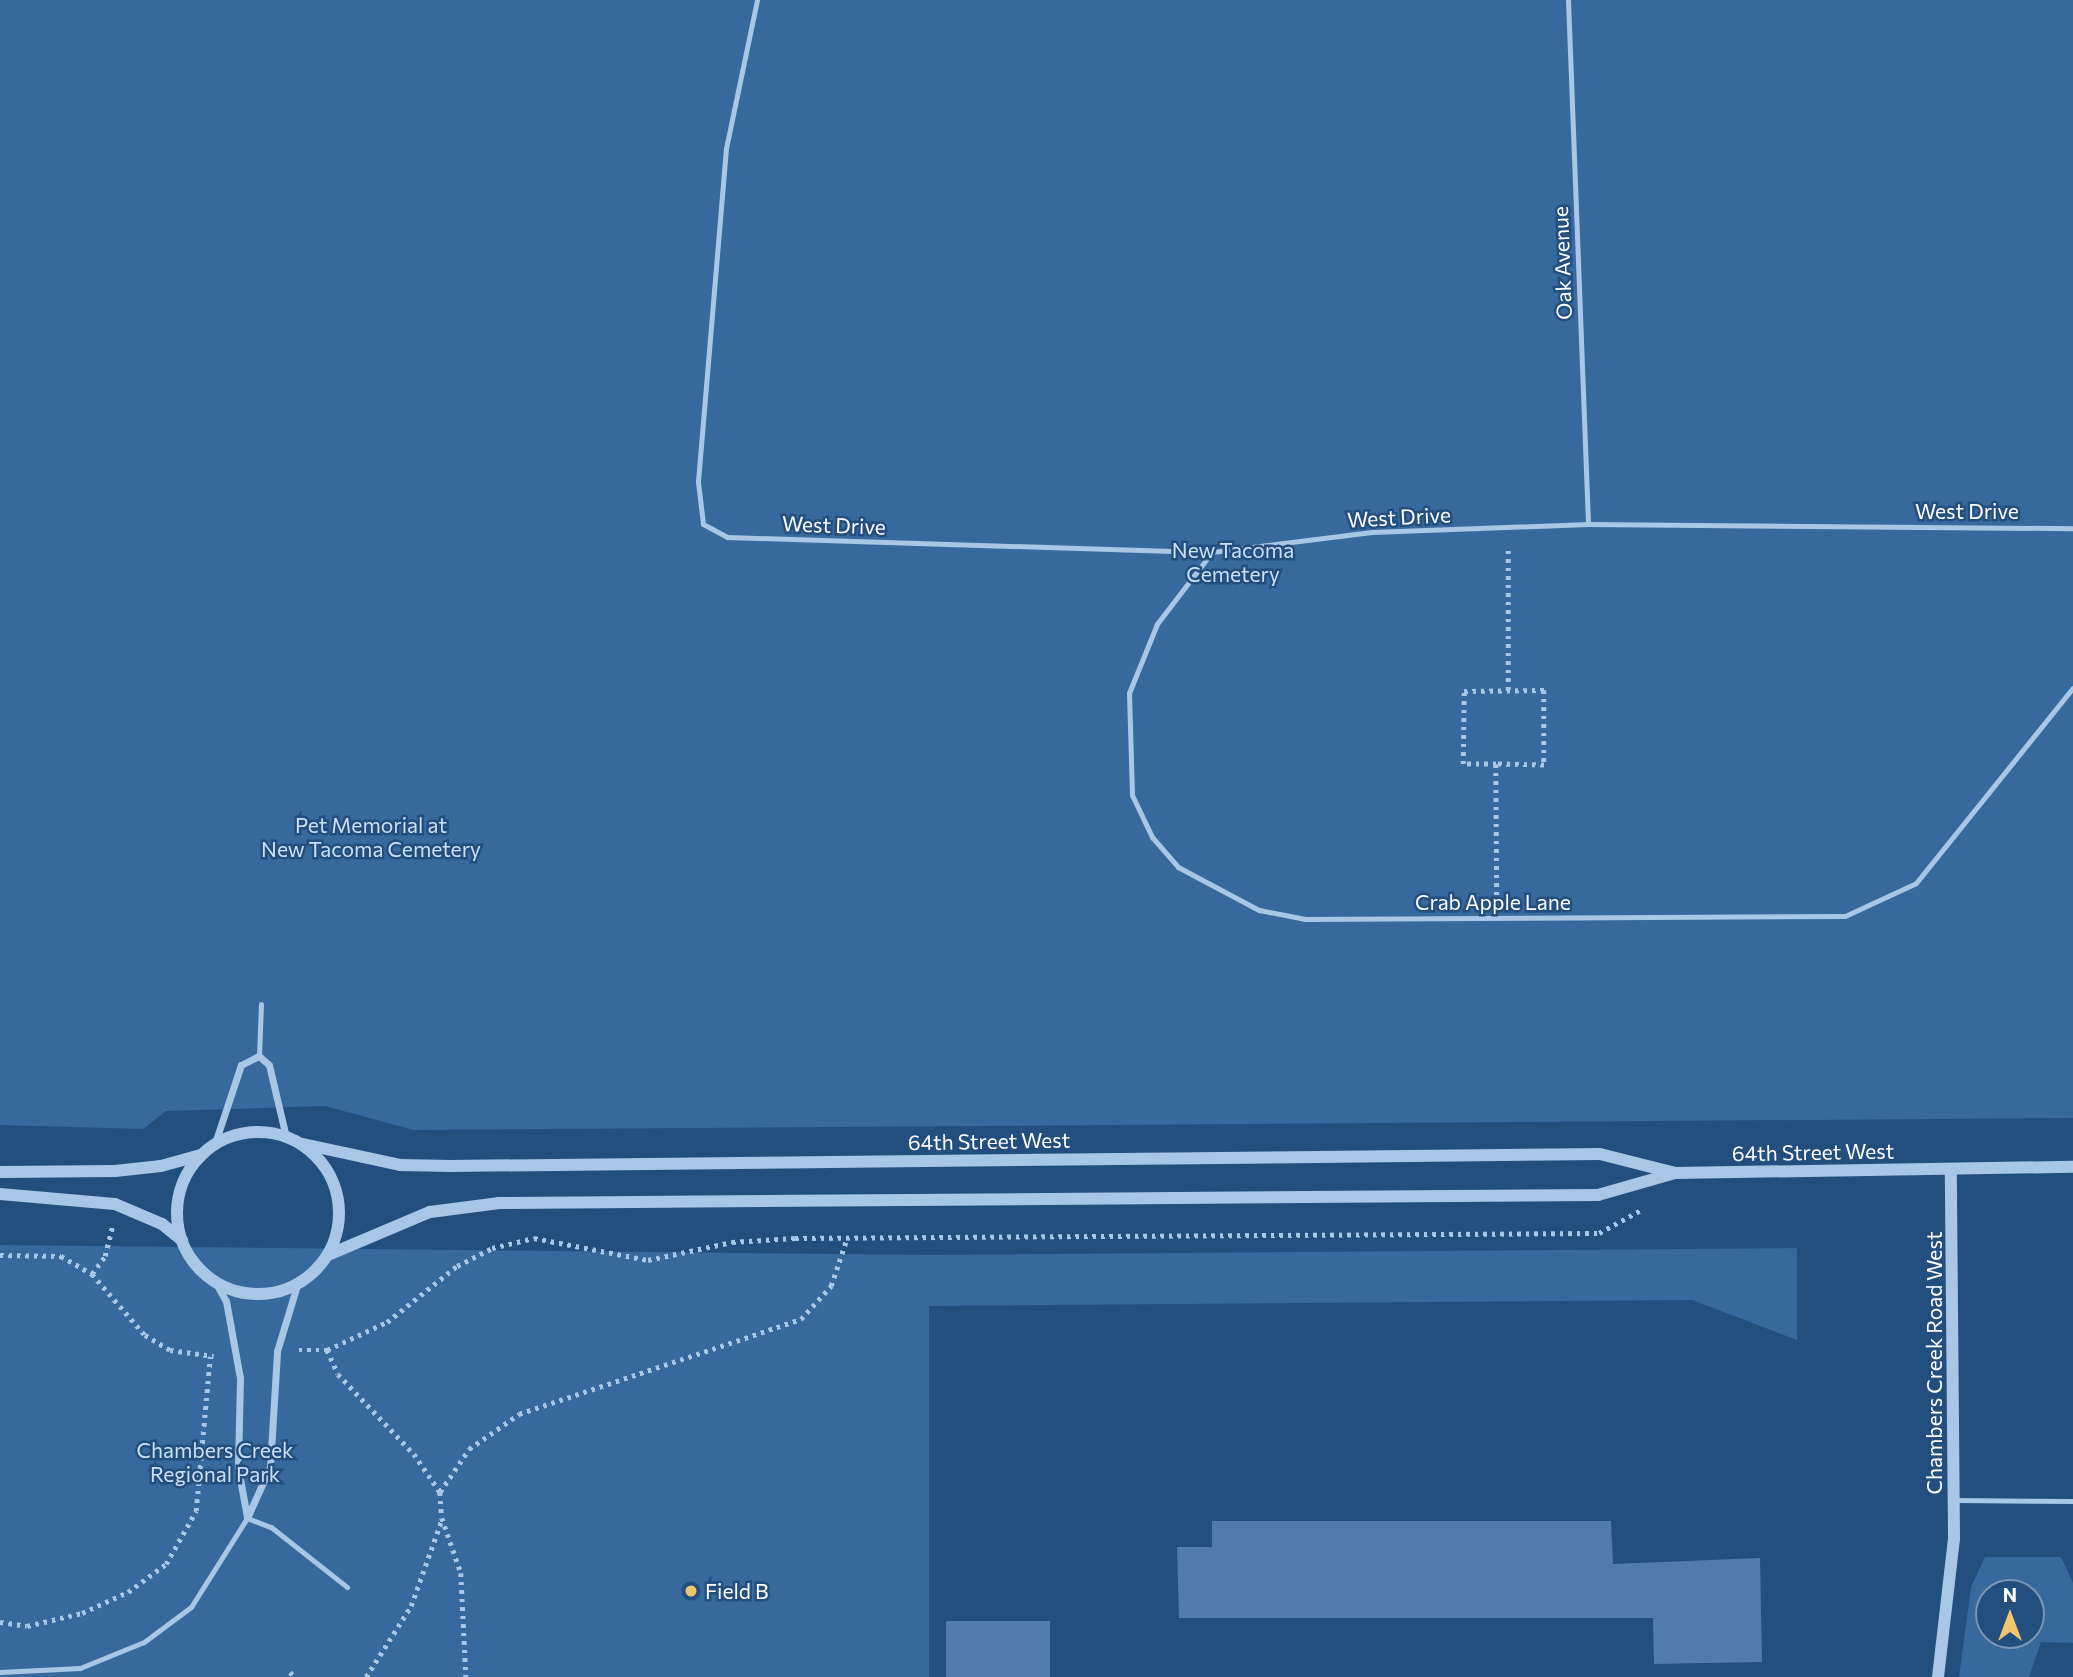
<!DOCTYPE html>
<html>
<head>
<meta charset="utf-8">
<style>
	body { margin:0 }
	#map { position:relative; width:2073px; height:1677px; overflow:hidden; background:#234f7f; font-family:Commissioner,sans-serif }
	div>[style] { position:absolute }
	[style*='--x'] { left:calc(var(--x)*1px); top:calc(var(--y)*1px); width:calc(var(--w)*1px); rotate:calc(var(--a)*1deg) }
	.green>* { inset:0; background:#37699d }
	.building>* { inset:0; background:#507baa; transform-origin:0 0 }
	.path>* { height:4.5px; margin-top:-2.25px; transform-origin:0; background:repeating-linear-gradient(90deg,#a8c7e6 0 3.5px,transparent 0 8.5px) }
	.service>* { height:5px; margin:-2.5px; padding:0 2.5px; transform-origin:2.5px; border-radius:2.5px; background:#a8c7e6 }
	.minor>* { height:7px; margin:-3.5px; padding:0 3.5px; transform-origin:3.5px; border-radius:3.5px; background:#a8c7e6 }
	.tertiary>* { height:12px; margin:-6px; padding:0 6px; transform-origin:6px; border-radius:6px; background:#a8c7e6 }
	.tertiary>.ring { margin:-6px; padding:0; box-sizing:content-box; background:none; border:12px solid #a8c7e6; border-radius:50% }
	.dots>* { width:19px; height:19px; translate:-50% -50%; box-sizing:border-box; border:4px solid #234f7f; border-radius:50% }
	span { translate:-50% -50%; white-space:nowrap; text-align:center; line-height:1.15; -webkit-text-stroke:5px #234f7f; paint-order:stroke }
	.street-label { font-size:21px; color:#fff }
	.park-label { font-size:21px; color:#cce0f5 }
	.poi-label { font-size:21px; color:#fff }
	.left { translate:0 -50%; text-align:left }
	.north { position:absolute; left:1975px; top:1579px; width:70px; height:70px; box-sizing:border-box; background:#234f7f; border:2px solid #7b95b2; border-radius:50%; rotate:0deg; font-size:19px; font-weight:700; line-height:28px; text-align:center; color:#fff }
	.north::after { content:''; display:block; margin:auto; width:24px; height:32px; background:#f1c56b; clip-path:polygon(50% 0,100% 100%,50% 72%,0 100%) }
</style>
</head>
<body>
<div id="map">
	<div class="green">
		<i style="clip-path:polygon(0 0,2073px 0,2073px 1118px,414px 1130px,325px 1106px,166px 1111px,143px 1129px,0 1125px)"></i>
		<i style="clip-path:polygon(0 1245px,935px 1255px,1797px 1248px,1797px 1340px,1692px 1300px,929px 1306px,929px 1677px,0 1677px)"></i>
		<i style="clip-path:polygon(evenodd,1985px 1557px,2061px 1557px,2073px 1583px,2073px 1643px,2041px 1642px,2029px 1677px,1959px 1677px,1971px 1587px,1985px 1557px,1989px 1593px,2031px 1593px,2031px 1635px,1989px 1635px,1989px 1593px)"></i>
	</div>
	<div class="building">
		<i style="clip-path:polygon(1212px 1521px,1611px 1521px,1613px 1564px,1760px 1558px,1762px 1662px,1654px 1664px,1653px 1618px,1179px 1618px,1177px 1547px,1212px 1547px)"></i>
		<i style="left:946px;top:1621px;width:104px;height:56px"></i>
	</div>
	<div class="path">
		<i style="--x:1508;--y:690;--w:142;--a:-90"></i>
		<i style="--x:1496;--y:764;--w:33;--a:180"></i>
		<i style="--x:1463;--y:764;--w:73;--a:-89.2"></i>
		<i style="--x:1464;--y:691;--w:80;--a:-0.7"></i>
		<i style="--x:1544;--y:690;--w:75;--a:90"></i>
		<i style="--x:1544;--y:765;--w:48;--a:-178.8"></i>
		<i style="--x:1496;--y:764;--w:135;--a:89.6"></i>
		<i style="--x:0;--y:1255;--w:61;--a:0.9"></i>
		<i style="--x:61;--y:1256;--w:36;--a:30"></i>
		<i style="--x:92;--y:1274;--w:81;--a:49"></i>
		<i style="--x:145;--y:1335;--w:29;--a:31"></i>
		<i style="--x:170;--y:1350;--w:44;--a:7.8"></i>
		<i style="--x:92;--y:1274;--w:22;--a:-54"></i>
		<i style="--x:105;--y:1256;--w:30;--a:-76"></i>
		<i style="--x:299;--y:1350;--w:28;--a:0"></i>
		<i style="--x:327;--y:1350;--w:66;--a:-25"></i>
		<i style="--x:387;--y:1322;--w:90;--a:-38.7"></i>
		<i style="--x:457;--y:1266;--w:39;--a:-27"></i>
		<i style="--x:492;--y:1248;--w:43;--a:-13.4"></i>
		<i style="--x:534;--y:1238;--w:116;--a:10.9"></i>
		<i style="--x:648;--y:1260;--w:86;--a:-12.1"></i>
		<i style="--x:732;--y:1242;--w:63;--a:-3.6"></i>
		<i style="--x:795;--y:1238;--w:804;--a:-0.36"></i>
		<i style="--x:1599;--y:1233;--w:48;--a:-28.7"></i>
		<i style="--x:327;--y:1350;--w:26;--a:65"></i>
		<i style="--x:338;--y:1374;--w:110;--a:46.5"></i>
		<i style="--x:414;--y:1454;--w:46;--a:55.6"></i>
		<i style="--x:440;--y:1492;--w:26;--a:86"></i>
		<i style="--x:442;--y:1518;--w:58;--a:70.9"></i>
		<i style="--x:461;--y:1573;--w:104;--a:87.2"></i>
		<i style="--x:440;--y:1492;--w:52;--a:-56"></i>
		<i style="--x:469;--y:1449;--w:61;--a:-35"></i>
		<i style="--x:519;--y:1414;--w:298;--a:-18.6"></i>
		<i style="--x:801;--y:1319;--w:45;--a:-47.7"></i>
		<i style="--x:831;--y:1286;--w:51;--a:-71.6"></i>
		<i style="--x:0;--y:1622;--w:27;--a:8"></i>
		<i style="--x:27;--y:1626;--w:57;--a:-13.3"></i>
		<i style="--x:82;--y:1613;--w:51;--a:-24.5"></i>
		<i style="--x:128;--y:1592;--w:47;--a:-36.4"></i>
		<i style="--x:166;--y:1564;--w:61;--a:-60.5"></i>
		<i style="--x:196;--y:1511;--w:155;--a:-84.8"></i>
		<i style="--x:290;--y:1672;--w:7;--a:45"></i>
		<i style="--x:366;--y:1677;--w:84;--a:-57.6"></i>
		<i style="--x:411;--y:1606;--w:92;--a:-70.4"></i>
	</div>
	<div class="service">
		<i style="--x:757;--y:0;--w:151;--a:101.8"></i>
		<i style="--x:726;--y:148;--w:335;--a:94.8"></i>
		<i style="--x:698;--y:482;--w:42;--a:83.2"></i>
		<i style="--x:703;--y:524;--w:27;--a:28"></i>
		<i style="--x:727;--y:537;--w:485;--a:1.8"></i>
		<i style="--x:1212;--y:552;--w:161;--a:-7.1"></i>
		<i style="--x:1372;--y:532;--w:216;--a:-2.1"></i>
		<i style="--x:1588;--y:524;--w:485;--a:0.5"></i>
		<i style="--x:1568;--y:0;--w:524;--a:87.81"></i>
		<i style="--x:1212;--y:552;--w:91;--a:127.4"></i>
		<i style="--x:1157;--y:624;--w:74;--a:112.1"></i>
		<i style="--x:1129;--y:693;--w:102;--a:88.3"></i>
		<i style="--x:1132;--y:795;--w:47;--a:64.5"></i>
		<i style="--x:1152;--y:837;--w:40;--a:49"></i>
		<i style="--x:1178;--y:867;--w:92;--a:28"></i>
		<i style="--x:1259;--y:910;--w:47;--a:11.1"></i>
		<i style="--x:1305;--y:919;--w:540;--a:-0.32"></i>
		<i style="--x:1845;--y:916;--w:78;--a:-24.9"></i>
		<i style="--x:1916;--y:883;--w:250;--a:-51.2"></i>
		<i style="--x:259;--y:1056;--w:52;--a:-87.8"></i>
		<i style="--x:1954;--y:1500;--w:119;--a:0.5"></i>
		<i style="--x:0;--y:1672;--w:80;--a:-2.9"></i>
		<i style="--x:80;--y:1668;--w:69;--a:-22.1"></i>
		<i style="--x:144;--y:1642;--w:59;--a:-36.7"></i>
		<i style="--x:191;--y:1607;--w:105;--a:-57.8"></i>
		<i style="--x:247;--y:1518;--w:26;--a:21"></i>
		<i style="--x:271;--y:1527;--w:97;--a:38.3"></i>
	</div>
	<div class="minor">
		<i style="--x:215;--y:1143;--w:82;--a:-71.6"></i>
		<i style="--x:241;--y:1065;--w:20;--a:-27"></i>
		<i style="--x:259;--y:1056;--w:13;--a:42"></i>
		<i style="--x:269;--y:1065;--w:74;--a:76.7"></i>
		<i style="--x:217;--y:1285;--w:18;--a:61"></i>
		<i style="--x:226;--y:1301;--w:78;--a:79.7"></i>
		<i style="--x:240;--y:1378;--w:90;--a:91.3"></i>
		<i style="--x:238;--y:1468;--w:50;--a:79.6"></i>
		<i style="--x:247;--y:1518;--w:56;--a:-65.7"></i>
		<i style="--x:270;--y:1467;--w:116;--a:-86.5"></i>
		<i style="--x:277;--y:1351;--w:69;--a:-73.1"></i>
	</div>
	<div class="tertiary">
		<i class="ring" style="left:177px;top:1132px;width:150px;height:150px"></i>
		<i style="--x:303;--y:1144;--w:99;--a:12.2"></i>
		<i style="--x:400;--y:1165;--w:50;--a:1.1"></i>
		<i style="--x:450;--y:1166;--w:1150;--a:-0.6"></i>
		<i style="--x:1600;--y:1154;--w:77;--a:14.2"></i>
		<i style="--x:1675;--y:1173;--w:398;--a:-0.9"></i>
		<i style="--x:0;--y:1172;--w:115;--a:-0.5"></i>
		<i style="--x:115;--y:1171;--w:46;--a:-6.2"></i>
		<i style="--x:161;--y:1166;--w:41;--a:-15.4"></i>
		<i style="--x:0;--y:1194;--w:115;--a:5"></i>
		<i style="--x:115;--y:1204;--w:51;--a:23.1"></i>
		<i style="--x:162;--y:1224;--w:26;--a:39"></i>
		<i style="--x:328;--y:1255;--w:111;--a:-22.9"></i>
		<i style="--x:430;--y:1212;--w:70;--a:-7.4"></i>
		<i style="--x:499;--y:1203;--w:1099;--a:-0.42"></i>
		<i style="--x:1598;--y:1195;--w:80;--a:-15.9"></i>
		<i style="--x:1938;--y:1677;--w:140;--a:-83.4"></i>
		<i style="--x:1954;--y:1538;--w:369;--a:-90.5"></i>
	</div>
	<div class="dots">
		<i style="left:691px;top:1591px;background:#f1c56b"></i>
	</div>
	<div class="street-label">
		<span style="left:1562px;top:263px;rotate:-92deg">Oak Avenue</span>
		<span style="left:1967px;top:511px">West Drive</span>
		<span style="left:1399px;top:517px;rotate:-3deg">West Drive</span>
		<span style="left:834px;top:525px;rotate:2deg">West Drive</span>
		<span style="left:1493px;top:902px">Crab Apple Lane</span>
		<span style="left:989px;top:1141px;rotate:-1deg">64th Street West</span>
		<span style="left:1813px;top:1152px;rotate:-1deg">64th Street West</span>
		<span style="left:1934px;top:1363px;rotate:-90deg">Chambers Creek Road West</span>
	</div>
	<div class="park-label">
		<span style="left:1233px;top:562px">New Tacoma<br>Cemetery</span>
		<span style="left:371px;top:837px">Pet Memorial at<br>New Tacoma Cemetery</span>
		<span style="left:215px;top:1462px">Chambers Creek<br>Regional Park</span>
	</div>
	<div class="poi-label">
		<span class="left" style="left:705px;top:1591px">Field B</span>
	</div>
	<div class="north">N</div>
</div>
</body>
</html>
